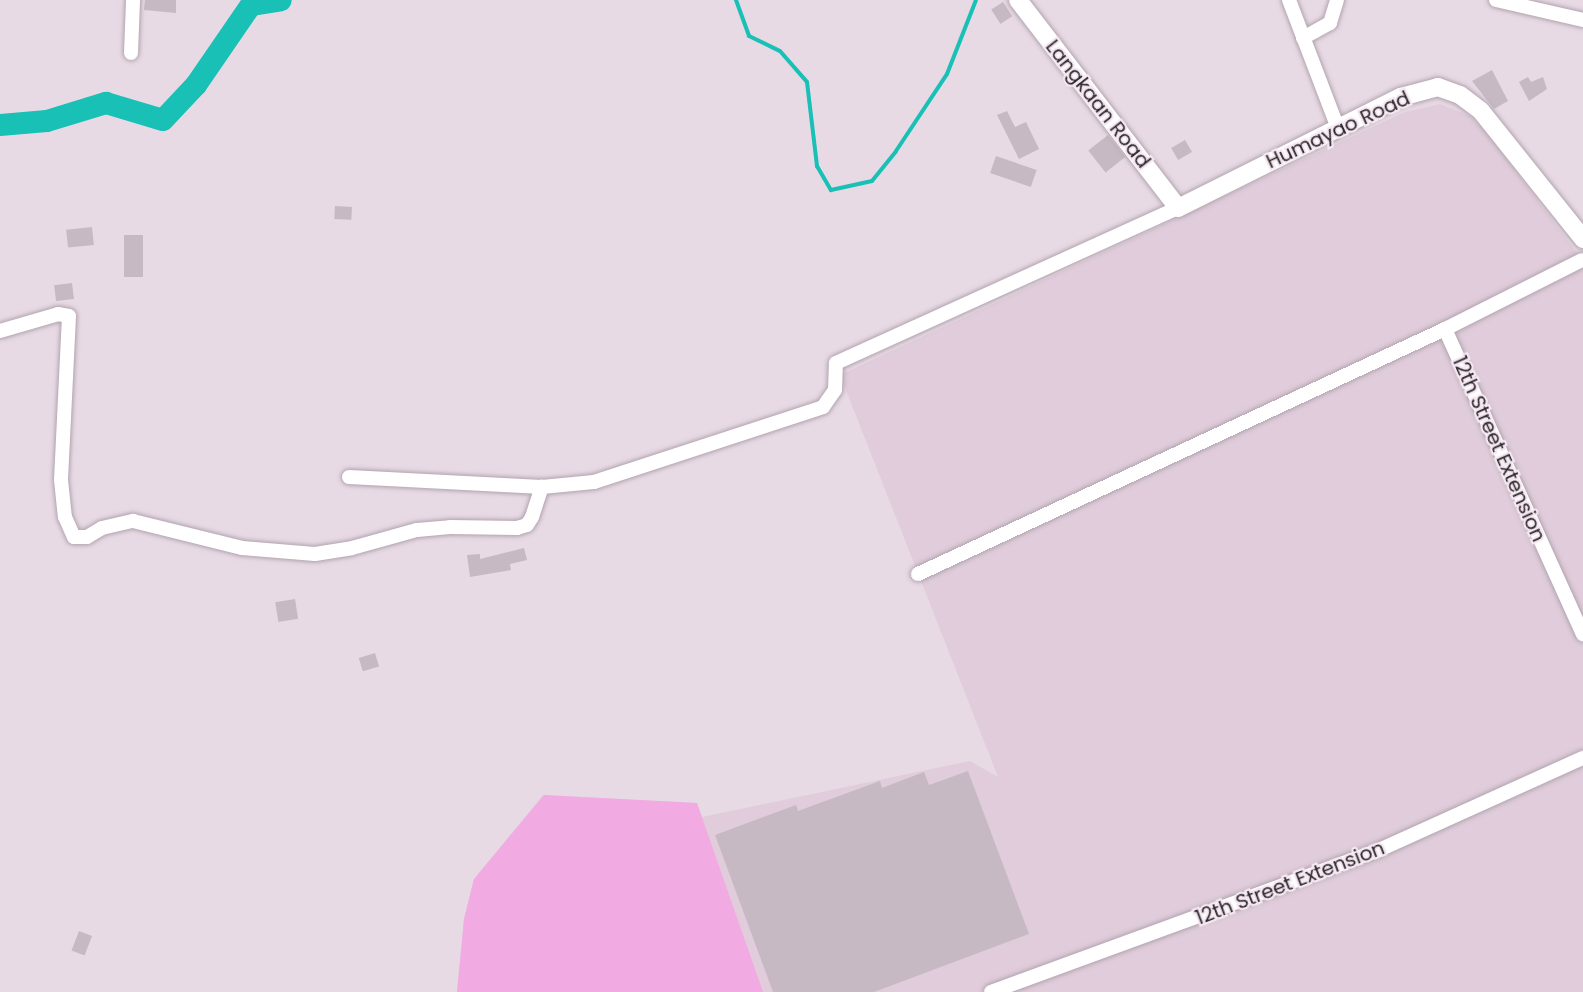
<!DOCTYPE html>
<html>
<head>
<meta charset="utf-8">
<style>
	body { margin:0 }
	#map { position:relative; width:1583px; height:992px; overflow:hidden; background:#e8dae5; font-family:Poppins,sans-serif }
	div>[style] { position:absolute }
	[style*='--x'] { left:calc(var(--x)*1px); top:calc(var(--y)*1px); width:calc(var(--w)*1px); rotate:calc(var(--a)*1deg) }
	.built>* { inset:0; background:#e0ccdb }
	.green>* { inset:0; background:#f1abe2 }
	.stream>* { height:4px; margin:-2px; padding:0 2px; transform-origin:2px; border-radius:2px; background:#18c0b5 }
	.river>* { height:22px; margin:-11px; padding:0 11px; transform-origin:11px; border-radius:11px; background:#18c0b5 }
	.building>* { inset:0; background:#c6b9c3; transform-origin:0 0 }
	.roads { filter:drop-shadow(0 0 2px #b1a4ae) drop-shadow(0 0 2px #b1a4ae) }
	.street>* { height:14px; margin:-7px; padding:0 7px; transform-origin:7px; border-radius:7px; background:#fff }
	.secondary>* { height:18px; margin:-9px; padding:0 9px; transform-origin:9px; border-radius:9px; background:#fff }
	span { translate:-50% -50%; white-space:nowrap; text-align:center; line-height:1.15; -webkit-text-stroke:4.5px #f5e8f2; paint-order:stroke }
	.street-label { font-size:20px; color:#2c272b }
</style>
</head>
<body>
<div id="map">
	<div class="built">
		<i style="clip-path:polygon(1440px 104px,1470px 116px,1489px 136px,1583px 261px,1583px 992px,457px 992px,464px 919px,474px 879px,543px 795px,697px 803px,702px 817px,970px 761px,998px 777px,840px 375px,1405px 112px)"></i>
	</div>
	<div class="green">
		<i style="clip-path:polygon(544px 795px,697px 803px,763px 992px,457px 992px,464px 919px,474px 879px)"></i>
	</div>
	<div class="stream">
		<i style="--x:736;--y:0;--w:38;--a:70"></i>
		<i style="--x:749;--y:36;--w:34;--a:26"></i>
		<i style="--x:780;--y:51;--w:41;--a:48.9"></i>
		<i style="--x:807;--y:82;--w:85;--a:83.2"></i>
		<i style="--x:817;--y:166;--w:28;--a:60"></i>
		<i style="--x:831;--y:190;--w:42;--a:-12.4"></i>
		<i style="--x:872;--y:181;--w:38;--a:-51"></i>
		<i style="--x:896;--y:151;--w:92;--a:-56.5"></i>
		<i style="--x:947;--y:74;--w:79;--a:-68.6"></i>
	</div>
	<div class="river">
		<i style="--x:0;--y:125;--w:47;--a:-4.9"></i>
		<i style="--x:47;--y:121;--w:62;--a:-17"></i>
		<i style="--x:106;--y:103;--w:59;--a:16.6"></i>
		<i style="--x:163;--y:120;--w:48;--a:-46.7"></i>
		<i style="--x:196;--y:85;--w:97;--a:-55.5"></i>
		<i style="--x:251;--y:5;--w:30;--a:-9"></i>
	</div>
	<div class="building">
		<i style="clip-path:polygon(145px 0,176px 0,176px 13px,144px 10px)"></i>
		<i style="left:1003px;top:2px;width:17px;height:14px;rotate:57deg"></i>
		<i style="clip-path:polygon(1492px 70px,1508px 101px,1494px 109px,1472px 81px)"></i>
		<i style="clip-path:polygon(1528px 77px,1531px 82px,1543px 77px,1547px 89px,1529px 101px,1519px 82px)"></i>
		<i style="clip-path:polygon(1007px 111px,1015px 127px,1026px 122px,1039px 149px,1019px 159px,997px 115px)"></i>
		<i style="left:1108px;top:135px;width:28px;height:25px;rotate:52deg"></i>
		<i style="left:1185px;top:140px;width:14px;height:16px;rotate:60deg"></i>
		<i style="left:996px;top:156px;width:43px;height:18px;rotate:19deg"></i>
		<i style="left:335px;top:206px;width:17px;height:13px;rotate:3deg"></i>
		<i style="left:92px;top:227px;width:18px;height:26px;rotate:84deg"></i>
		<i style="left:124px;top:235px;width:19px;height:42px"></i>
		<i style="left:72px;top:283px;width:16px;height:18px;rotate:83deg"></i>
		<i style="clip-path:polygon(524px 548px,527px 560px,510px 564px,511px 570px,470px 577px,467px 555px,480px 554px,480px 559px)"></i>
		<i style="left:295px;top:599px;width:20px;height:20px;rotate:81deg"></i>
		<i style="left:375px;top:653px;width:14px;height:17px;rotate:73deg"></i>
		<i style="clip-path:polygon(968px 771px,1029px 934px,874px 992px,773px 992px,715px 835px,796px 805px,798px 811px,880px 781px,882px 788px,924px 772px,929px 785px)"></i>
		<i style="left:79px;top:931px;width:14px;height:21px;rotate:21deg"></i>
	</div>
	<div class="roads">
		<div class="street">
			<i style="--x:1289;--y:0;--w:137;--a:69.1"></i>
			<i style="--x:1496;--y:0;--w:89;--a:12.9"></i>
			<i style="--x:1303;--y:38;--w:31;--a:-29"></i>
			<i style="--x:1330;--y:23;--w:24;--a:-73"></i>
			<i style="--x:131;--y:53;--w:53;--a:-87.8"></i>
			<i style="--x:1445;--y:329;--w:335;--a:65.7"></i>
			<i style="--x:0;--y:331;--w:60;--a:-16.3"></i>
			<i style="--x:58;--y:314;--w:11;--a:10"></i>
			<i style="--x:69;--y:316;--w:164;--a:92.8"></i>
			<i style="--x:61;--y:480;--w:37;--a:84"></i>
			<i style="--x:65;--y:517;--w:22;--a:66"></i>
			<i style="--x:74;--y:537;--w:13;--a:0"></i>
			<i style="--x:87;--y:537;--w:17;--a:-31"></i>
			<i style="--x:102;--y:528;--w:32;--a:-13"></i>
			<i style="--x:133;--y:521;--w:112;--a:13.9"></i>
			<i style="--x:242;--y:548;--w:73;--a:4.7"></i>
			<i style="--x:315;--y:554;--w:37;--a:-9"></i>
			<i style="--x:352;--y:548;--w:67;--a:-15.5"></i>
			<i style="--x:417;--y:530;--w:33;--a:-5"></i>
			<i style="--x:450;--y:527;--w:67;--a:0.9"></i>
			<i style="--x:517;--y:528;--w:10;--a:-17"></i>
			<i style="--x:527;--y:525;--w:9;--a:-58"></i>
			<i style="--x:532;--y:517;--w:32;--a:-72"></i>
			<i style="--x:349;--y:477;--w:193;--a:3"></i>
			<i style="--x:542;--y:487;--w:52;--a:-5.5"></i>
			<i style="--x:594;--y:482;--w:241;--a:-18.1"></i>
			<i style="--x:823;--y:407;--w:21;--a:-55"></i>
			<i style="--x:835;--y:390;--w:27;--a:-88"></i>
			<i style="--x:836;--y:363;--w:375;--a:-24.4"></i>
			<i style="--x:918;--y:574;--w:581;--a:-24.93"></i>
			<i style="--x:1445;--y:329;--w:153;--a:-26.7"></i>
			<i style="--x:991;--y:992;--w:413;--a:-20.1"></i>
			<i style="--x:1379;--y:850;--w:224;--a:-24.3"></i>
		</div>
		<div class="secondary">
			<i style="--x:1018;--y:0;--w:262;--a:52.4"></i>
			<i style="--x:1178;--y:208;--w:249;--a:-26.5"></i>
			<i style="--x:1401;--y:97;--w:38;--a:-15"></i>
			<i style="--x:1438;--y:87;--w:23;--a:20"></i>
			<i style="--x:1460;--y:95;--w:26;--a:37"></i>
			<i style="--x:1481;--y:111;--w:164;--a:51.4"></i>
		</div>
	</div>
	<div class="street-label">
		<span style="left:1098px;top:104px;rotate:52deg">Langkaan Road</span>
		<span style="left:1338px;top:130px;rotate:-25deg">Humayao Road</span>
		<span style="left:1499px;top:449px;rotate:66deg">12th Street Extension</span>
		<span style="left:1290px;top:883px;rotate:-21deg">12th Street Extension</span>
	</div>
</div>
</body>
</html>
